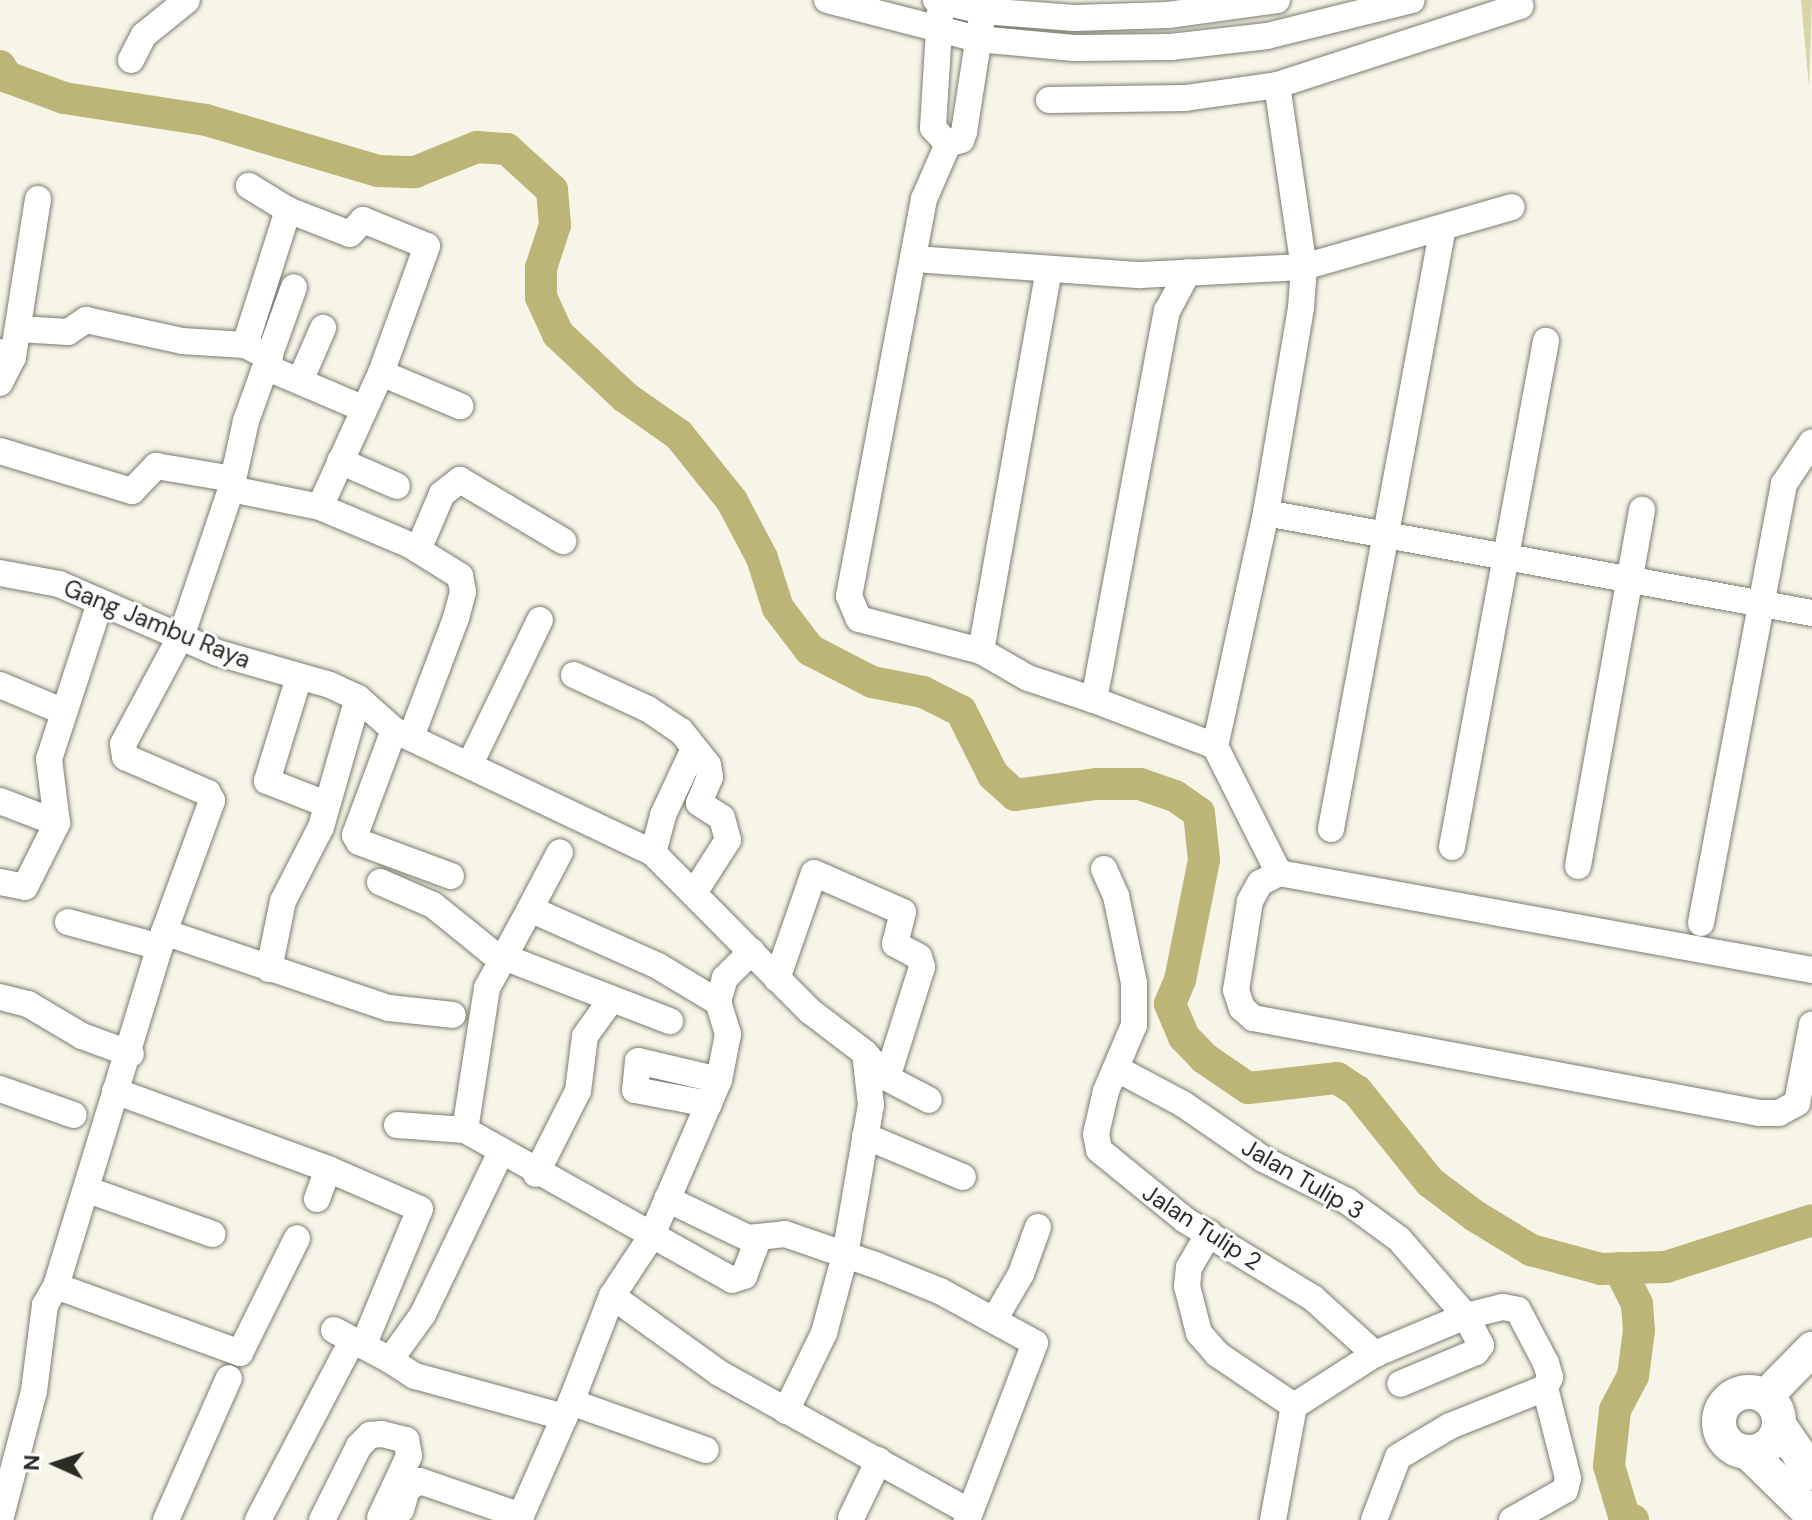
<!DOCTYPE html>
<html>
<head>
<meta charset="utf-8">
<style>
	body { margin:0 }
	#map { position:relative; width:1812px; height:1520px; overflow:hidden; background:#f6f5e8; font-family:"DM Sans",sans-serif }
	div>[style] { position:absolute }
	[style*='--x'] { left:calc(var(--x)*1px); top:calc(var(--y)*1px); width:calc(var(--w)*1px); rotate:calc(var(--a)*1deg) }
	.green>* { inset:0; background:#d9d5a9 }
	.river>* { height:32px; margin:-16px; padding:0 16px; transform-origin:16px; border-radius:16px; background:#bbb577 }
	.roads { filter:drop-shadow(0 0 2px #7c7b70) drop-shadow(0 0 2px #7c7b70) }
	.minor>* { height:26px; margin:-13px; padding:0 13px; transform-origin:13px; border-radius:13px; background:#fff }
	.major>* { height:34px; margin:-17px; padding:0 17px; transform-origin:17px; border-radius:17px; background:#fff }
	.major>.ring { margin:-17px; padding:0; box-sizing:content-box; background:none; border:34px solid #fff; border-radius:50% }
	span { translate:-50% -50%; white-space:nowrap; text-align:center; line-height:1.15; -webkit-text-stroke:6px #fff; paint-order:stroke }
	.street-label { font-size:24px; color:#2c2c27 }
	.north { position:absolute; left:16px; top:1424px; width:80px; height:80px; -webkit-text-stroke:6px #fff; paint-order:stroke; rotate:273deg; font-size:22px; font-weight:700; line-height:32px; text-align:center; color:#2c2c27 }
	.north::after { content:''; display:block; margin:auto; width:28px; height:36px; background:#2c2c27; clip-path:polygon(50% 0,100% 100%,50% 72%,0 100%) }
</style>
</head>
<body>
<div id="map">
	<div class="green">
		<i style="clip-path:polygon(1801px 0,1812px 0,1809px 87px)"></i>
	</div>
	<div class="river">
		<i style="--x:0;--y:66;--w:13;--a:58"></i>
		<i style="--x:7;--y:77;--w:61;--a:20.2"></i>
		<i style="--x:64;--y:98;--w:144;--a:8.8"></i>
		<i style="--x:206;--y:120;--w:179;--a:16.5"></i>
		<i style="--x:378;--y:171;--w:37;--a:2"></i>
		<i style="--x:415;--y:172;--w:67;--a:-22"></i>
		<i style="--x:477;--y:147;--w:30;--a:4"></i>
		<i style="--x:507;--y:149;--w:61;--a:42.3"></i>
		<i style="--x:552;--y:190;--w:35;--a:85"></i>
		<i style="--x:555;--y:225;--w:45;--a:108"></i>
		<i style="--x:541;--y:268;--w:29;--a:90"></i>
		<i style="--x:541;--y:297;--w:41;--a:65.3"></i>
		<i style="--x:558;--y:334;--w:92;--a:43.2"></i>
		<i style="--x:625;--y:397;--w:66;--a:35.1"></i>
		<i style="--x:679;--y:435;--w:85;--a:51.2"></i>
		<i style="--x:732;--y:501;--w:64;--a:62.2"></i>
		<i style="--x:762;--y:558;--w:52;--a:72.3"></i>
		<i style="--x:778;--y:608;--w:53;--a:52.7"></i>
		<i style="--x:810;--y:650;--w:70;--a:27.3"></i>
		<i style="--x:872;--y:682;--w:52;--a:11.1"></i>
		<i style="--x:923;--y:692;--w:42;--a:26.6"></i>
		<i style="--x:961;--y:711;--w:72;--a:63.4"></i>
		<i style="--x:993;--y:775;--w:30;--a:42"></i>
		<i style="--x:1015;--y:795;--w:82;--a:-7.7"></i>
		<i style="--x:1096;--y:784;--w:44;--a:0"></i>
		<i style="--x:1140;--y:784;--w:37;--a:19"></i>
		<i style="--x:1175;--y:796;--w:29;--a:35"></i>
		<i style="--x:1199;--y:813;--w:47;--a:83.9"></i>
		<i style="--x:1204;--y:860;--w:122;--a:101.3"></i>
		<i style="--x:1180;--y:980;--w:26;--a:113"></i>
		<i style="--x:1170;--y:1004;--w:36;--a:67"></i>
		<i style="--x:1184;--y:1037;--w:29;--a:46"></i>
		<i style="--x:1204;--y:1058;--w:53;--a:34.3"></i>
		<i style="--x:1248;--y:1088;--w:90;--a:-6.4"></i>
		<i style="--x:1337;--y:1078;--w:24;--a:33"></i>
		<i style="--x:1357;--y:1091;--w:117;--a:51.3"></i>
		<i style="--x:1430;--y:1182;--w:56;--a:37.1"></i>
		<i style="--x:1475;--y:1216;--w:66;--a:31.3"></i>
		<i style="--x:1531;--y:1250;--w:73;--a:15.2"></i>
		<i style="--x:1601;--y:1269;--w:65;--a:-1.8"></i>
		<i style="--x:1666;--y:1267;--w:153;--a:-17.8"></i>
		<i style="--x:1619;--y:1268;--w:40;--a:63.4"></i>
		<i style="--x:1637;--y:1304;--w:26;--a:86"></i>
		<i style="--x:1639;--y:1330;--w:46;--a:97.4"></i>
		<i style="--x:1633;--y:1376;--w:38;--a:118"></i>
		<i style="--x:1615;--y:1410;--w:56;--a:96.1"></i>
		<i style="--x:1609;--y:1466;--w:52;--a:73.3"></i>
		<i style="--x:1624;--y:1516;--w:10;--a:24"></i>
	</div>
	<div class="roads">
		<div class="minor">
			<i style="--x:827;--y:0;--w:156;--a:14.5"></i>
			<i style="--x:978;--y:39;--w:96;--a:5.4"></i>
			<i style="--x:1074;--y:48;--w:97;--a:-0.6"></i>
			<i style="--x:1171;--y:47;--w:97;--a:-6.5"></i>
			<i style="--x:1267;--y:36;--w:149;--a:-13.9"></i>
			<i style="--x:936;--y:0;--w:47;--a:13.4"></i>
			<i style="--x:982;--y:11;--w:93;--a:4.3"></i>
			<i style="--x:1075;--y:18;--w:93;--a:-1.8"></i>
			<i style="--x:1168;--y:15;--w:110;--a:-7.8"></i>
			<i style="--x:940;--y:13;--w:115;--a:93.5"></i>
			<i style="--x:933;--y:128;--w:22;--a:47"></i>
			<i style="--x:948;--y:144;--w:14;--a:-17"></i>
			<i style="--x:961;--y:140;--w:9;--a:-69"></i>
			<i style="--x:964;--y:132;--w:110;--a:-81.1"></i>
			<i style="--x:131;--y:60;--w:28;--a:-63"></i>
			<i style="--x:144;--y:35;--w:55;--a:-39.1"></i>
			<i style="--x:1277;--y:85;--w:184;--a:81.6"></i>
			<i style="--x:1304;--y:267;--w:41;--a:94.2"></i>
			<i style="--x:1301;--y:308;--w:208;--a:99.7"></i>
			<i style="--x:1266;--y:513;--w:239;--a:102.3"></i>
			<i style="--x:1215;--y:746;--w:142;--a:63.3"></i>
			<i style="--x:1049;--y:100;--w:136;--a:-0.8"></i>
			<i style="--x:1185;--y:98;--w:93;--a:-8"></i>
			<i style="--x:1277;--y:85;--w:256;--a:-18"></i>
			<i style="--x:948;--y:144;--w:60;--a:113.6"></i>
			<i style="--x:924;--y:199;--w:404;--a:100.7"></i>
			<i style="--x:849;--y:596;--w:25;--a:67"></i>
			<i style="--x:859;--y:619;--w:126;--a:14.7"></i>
			<i style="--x:981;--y:651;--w:54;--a:29.9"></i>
			<i style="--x:1028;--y:678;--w:70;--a:18.4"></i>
			<i style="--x:1094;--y:700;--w:396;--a:-79.4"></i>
			<i style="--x:1167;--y:311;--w:44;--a:-61.7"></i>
			<i style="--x:288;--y:210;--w:66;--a:21.2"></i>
			<i style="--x:350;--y:234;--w:19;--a:-47"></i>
			<i style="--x:363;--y:220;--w:69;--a:22.1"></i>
			<i style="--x:427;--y:246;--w:135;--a:109.9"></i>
			<i style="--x:381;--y:373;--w:147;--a:114.5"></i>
			<i style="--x:915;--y:259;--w:226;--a:4.1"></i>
			<i style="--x:1140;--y:275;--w:164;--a:-2.8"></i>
			<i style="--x:1304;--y:267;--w:216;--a:-16.1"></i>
			<i style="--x:19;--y:329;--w:49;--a:3.5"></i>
			<i style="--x:68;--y:332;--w:22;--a:-34"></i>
			<i style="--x:86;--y:320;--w:98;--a:12.3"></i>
			<i style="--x:182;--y:341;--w:63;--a:3.6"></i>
			<i style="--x:245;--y:345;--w:28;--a:27"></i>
			<i style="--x:245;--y:345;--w:142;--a:-72.3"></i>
			<i style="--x:288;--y:210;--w:46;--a:-148.4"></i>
			<i style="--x:0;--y:352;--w:14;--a:21"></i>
			<i style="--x:13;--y:357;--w:29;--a:117"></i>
			<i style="--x:13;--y:357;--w:160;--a:-81"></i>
			<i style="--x:268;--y:368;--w:104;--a:23.1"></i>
			<i style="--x:381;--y:373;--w:86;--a:22.7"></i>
			<i style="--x:300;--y:381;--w:58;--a:-66.5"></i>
			<i style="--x:0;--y:451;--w:138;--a:16.9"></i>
			<i style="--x:132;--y:491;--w:35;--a:-46"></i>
			<i style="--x:156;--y:466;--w:78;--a:9.6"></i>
			<i style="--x:340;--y:461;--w:62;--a:23.7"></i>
			<i style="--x:231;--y:489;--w:91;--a:11.4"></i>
			<i style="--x:320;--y:507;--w:98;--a:22.9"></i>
			<i style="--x:410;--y:545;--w:59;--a:31.8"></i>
			<i style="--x:460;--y:576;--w:16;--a:79"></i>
			<i style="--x:463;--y:592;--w:27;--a:105"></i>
			<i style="--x:456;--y:618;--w:127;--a:110.7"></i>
			<i style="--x:1266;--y:513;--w:555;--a:10.38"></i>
			<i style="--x:418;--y:550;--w:61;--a:-66.8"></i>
			<i style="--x:442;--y:494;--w:23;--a:-38"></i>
			<i style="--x:460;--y:480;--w:120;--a:30.6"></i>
			<i style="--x:0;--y:573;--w:60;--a:10.6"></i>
			<i style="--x:59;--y:584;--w:173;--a:23.5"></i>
			<i style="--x:218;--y:653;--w:116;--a:15.9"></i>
			<i style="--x:330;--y:685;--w:31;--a:25"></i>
			<i style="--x:358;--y:698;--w:48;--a:41.6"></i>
			<i style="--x:394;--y:730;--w:287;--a:25.4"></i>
			<i style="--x:653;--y:853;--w:223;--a:45.2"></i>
			<i style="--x:810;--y:1011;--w:69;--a:37.4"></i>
			<i style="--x:865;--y:1053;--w:33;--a:49"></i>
			<i style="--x:887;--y:1078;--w:47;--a:27.6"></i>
			<i style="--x:981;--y:651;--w:387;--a:-79.9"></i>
			<i style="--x:574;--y:675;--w:81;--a:24.7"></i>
			<i style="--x:648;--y:709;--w:40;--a:34"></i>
			<i style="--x:681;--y:731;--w:43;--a:51.5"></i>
			<i style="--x:708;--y:765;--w:12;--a:81"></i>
			<i style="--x:710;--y:777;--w:28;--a:113"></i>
			<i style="--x:699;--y:803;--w:27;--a:33"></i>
			<i style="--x:722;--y:818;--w:23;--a:75"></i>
			<i style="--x:728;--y:840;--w:63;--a:122.7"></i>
			<i style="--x:299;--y:677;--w:109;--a:107.1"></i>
			<i style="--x:267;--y:781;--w:63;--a:21.3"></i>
			<i style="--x:0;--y:685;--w:67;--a:22.8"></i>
			<i style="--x:1094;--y:700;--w:129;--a:20.8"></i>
			<i style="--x:394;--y:730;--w:112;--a:110.4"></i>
			<i style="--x:355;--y:835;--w:8;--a:60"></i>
			<i style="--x:359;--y:842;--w:98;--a:20.3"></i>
			<i style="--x:470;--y:764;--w:160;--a:-64.1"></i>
			<i style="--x:0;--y:801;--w:61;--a:21.1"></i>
			<i style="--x:1331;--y:829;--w:612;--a:-79.46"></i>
			<i style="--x:1452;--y:847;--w:515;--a:-79.48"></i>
			<i style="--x:653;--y:853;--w:39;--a:-75"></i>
			<i style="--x:663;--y:815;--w:71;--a:-64.9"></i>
			<i style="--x:1578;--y:866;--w:362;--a:-79.8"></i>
			<i style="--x:1104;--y:869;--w:30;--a:66"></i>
			<i style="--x:1116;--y:896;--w:89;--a:78.3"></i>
			<i style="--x:1134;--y:983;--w:42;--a:90"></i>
			<i style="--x:1134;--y:1025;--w:72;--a:113"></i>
			<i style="--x:1106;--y:1091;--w:44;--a:103.1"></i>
			<i style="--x:1096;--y:1134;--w:16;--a:79"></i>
			<i style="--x:1099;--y:1150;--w:111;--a:39.1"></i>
			<i style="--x:1185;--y:1220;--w:150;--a:31.4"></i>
			<i style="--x:1313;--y:1298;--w:84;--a:42.1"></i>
			<i style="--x:0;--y:882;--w:25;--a:11"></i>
			<i style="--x:25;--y:887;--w:72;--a:-63.4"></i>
			<i style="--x:57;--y:823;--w:64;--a:-97.1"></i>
			<i style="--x:49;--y:759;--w:161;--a:-71.9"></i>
			<i style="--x:380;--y:882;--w:58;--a:23.5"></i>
			<i style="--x:433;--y:905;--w:75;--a:39"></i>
			<i style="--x:491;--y:952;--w:192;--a:21.1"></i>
			<i style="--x:530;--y:909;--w:64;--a:-62.2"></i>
			<i style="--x:68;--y:922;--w:95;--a:15.2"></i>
			<i style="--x:1701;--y:923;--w:447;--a:-79.3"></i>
			<i style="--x:1784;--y:484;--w:50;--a:-56.3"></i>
			<i style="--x:164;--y:932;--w:237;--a:18.7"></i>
			<i style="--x:389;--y:1008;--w:64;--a:6.2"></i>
			<i style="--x:269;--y:969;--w:69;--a:-78.4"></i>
			<i style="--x:283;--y:901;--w:83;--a:-62.8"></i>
			<i style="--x:321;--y:827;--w:134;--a:-74"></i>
			<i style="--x:1812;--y:970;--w:542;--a:-169.69"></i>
			<i style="--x:1279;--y:873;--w:21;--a:152"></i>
			<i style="--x:1260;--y:883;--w:21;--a:119"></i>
			<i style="--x:1250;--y:901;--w:90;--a:98.9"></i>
			<i style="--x:1236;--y:990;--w:19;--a:72"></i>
			<i style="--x:1242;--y:1008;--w:15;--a:42"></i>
			<i style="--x:1253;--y:1018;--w:515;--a:10.63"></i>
			<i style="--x:1759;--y:1113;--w:20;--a:0"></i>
			<i style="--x:1779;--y:1113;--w:21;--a:-29"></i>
			<i style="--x:1797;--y:1103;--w:80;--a:-79.2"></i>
			<i style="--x:777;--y:979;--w:112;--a:-70.8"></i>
			<i style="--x:814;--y:873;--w:97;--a:23.7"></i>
			<i style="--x:903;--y:912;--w:33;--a:104"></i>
			<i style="--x:895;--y:944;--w:27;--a:28"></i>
			<i style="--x:919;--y:957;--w:10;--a:73"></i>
			<i style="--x:922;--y:967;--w:116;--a:107.5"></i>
			<i style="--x:0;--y:997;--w:29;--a:14"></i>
			<i style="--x:28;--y:1004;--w:63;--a:30.7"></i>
			<i style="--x:82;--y:1036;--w:52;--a:20.2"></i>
			<i style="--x:1119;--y:1070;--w:72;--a:28"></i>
			<i style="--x:1183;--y:1104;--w:97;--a:34.5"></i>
			<i style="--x:1263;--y:1159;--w:94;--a:26.6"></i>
			<i style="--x:1347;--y:1201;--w:64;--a:36.2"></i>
			<i style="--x:1399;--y:1239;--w:102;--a:49"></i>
			<i style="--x:1466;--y:1316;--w:33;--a:63"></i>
			<i style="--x:1481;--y:1345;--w:9;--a:126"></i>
			<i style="--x:1476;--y:1352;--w:82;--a:157.2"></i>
			<i style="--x:0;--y:1089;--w:78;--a:19.4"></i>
			<i style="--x:115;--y:1091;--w:227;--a:20.1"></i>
			<i style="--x:328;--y:1169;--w:100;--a:23.5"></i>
			<i style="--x:420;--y:1209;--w:148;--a:112.6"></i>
			<i style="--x:709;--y:1104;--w:75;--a:-169.3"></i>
			<i style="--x:635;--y:1090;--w:29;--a:-84"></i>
			<i style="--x:638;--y:1061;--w:83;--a:13.2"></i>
			<i style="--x:397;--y:1125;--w:68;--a:4.2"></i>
			<i style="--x:465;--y:1130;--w:306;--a:29.3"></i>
			<i style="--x:732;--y:1280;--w:13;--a:-18"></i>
			<i style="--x:744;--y:1276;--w:40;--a:-69"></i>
			<i style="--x:465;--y:1130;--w:144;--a:-81.2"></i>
			<i style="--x:487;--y:988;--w:90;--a:-61.4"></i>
			<i style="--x:530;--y:909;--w:140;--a:24"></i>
			<i style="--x:658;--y:966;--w:70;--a:31"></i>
			<i style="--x:865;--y:1136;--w:106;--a:22.7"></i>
			<i style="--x:536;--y:1174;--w:93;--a:-63.2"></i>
			<i style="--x:578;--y:1091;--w:55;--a:-82.7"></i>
			<i style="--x:585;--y:1036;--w:44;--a:-54.2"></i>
			<i style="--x:88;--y:1190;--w:132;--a:19.5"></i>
			<i style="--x:317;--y:1199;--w:32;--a:-70"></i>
			<i style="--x:667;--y:1199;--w:90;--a:25.7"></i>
			<i style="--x:748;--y:1238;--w:37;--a:-6"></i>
			<i style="--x:785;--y:1234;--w:98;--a:19"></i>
			<i style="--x:878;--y:1266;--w:67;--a:22"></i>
			<i style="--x:940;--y:1291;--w:108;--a:28.7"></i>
			<i style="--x:1035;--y:1343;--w:181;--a:111"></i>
			<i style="--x:1209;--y:1233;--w:39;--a:120"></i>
			<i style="--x:1189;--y:1267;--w:19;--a:96"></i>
			<i style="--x:1187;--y:1286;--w:49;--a:75.7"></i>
			<i style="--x:1199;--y:1333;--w:28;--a:49"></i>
			<i style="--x:1217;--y:1354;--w:93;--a:34"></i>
			<i style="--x:56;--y:1286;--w:196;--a:20"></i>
			<i style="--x:240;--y:1353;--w:128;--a:-63.6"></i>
			<i style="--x:612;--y:1296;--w:71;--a:-56.5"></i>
			<i style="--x:651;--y:1237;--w:171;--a:-66.6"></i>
			<i style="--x:719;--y:1080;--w:47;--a:-78.9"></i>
			<i style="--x:728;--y:1034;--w:34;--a:-107"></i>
			<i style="--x:718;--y:1002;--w:25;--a:-74"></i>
			<i style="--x:725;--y:978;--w:38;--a:-45"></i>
			<i style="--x:994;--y:1320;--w:53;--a:-59.6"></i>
			<i style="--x:1021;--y:1274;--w:50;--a:-70.1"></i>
			<i style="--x:334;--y:1330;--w:64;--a:28.2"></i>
			<i style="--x:390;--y:1360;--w:57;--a:-54.3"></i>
			<i style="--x:423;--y:1314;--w:178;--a:-64.3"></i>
			<i style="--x:390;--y:1360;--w:30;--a:33"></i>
			<i style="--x:415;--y:1376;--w:155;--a:15.4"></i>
			<i style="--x:571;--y:1402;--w:114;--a:-68.9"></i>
			<i style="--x:612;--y:1296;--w:132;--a:35.7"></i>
			<i style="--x:719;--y:1373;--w:287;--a:29"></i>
			<i style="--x:970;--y:1512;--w:9;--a:111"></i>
			<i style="--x:1294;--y:1406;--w:96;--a:-32.7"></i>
			<i style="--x:1375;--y:1354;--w:99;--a:-22.7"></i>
			<i style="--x:1466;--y:1316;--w:38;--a:-14"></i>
			<i style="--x:1503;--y:1307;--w:15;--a:11"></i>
			<i style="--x:1518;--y:1310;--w:60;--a:62.2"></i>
			<i style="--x:1546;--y:1363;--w:15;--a:74"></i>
			<i style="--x:1550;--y:1377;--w:12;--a:114"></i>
			<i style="--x:786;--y:1411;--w:87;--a:-64"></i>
			<i style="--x:824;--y:1333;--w:81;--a:-74.9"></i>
			<i style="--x:845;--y:1255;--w:152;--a:-80.2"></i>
			<i style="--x:871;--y:1105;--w:52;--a:-96.6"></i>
			<i style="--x:401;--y:1510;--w:22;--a:-74"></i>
			<i style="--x:407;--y:1489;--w:15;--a:-32"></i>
			<i style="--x:420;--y:1481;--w:107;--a:19.1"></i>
			<i style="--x:851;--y:1518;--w:64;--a:-64.2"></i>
			<i style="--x:0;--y:1520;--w:133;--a:-75.2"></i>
			<i style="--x:34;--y:1391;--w:87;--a:-82.7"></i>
			<i style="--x:45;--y:1305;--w:22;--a:-60"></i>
			<i style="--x:56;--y:1286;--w:370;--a:-73"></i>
			<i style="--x:164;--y:932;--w:140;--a:-69.9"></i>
			<i style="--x:212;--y:801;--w:9;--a:-117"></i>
			<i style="--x:208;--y:793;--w:90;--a:-156.6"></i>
			<i style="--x:125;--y:757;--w:13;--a:-99"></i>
			<i style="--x:123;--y:744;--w:125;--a:-61.8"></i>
			<i style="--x:182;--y:634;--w:153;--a:-71.3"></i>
			<i style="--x:231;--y:489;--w:70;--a:-77.6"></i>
			<i style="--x:246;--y:421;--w:142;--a:-70.3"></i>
			<i style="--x:166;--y:1520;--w:155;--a:-66.1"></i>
			<i style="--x:258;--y:1520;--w:202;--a:-62.3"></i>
			<i style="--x:322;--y:1520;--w:83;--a:-63.4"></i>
			<i style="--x:359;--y:1446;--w:16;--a:-45"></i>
			<i style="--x:370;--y:1435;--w:12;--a:-5"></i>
			<i style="--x:382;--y:1434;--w:25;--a:14"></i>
			<i style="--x:406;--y:1440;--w:16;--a:79"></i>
			<i style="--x:409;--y:1456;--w:68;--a:115.1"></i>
			<i style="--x:519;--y:1520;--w:129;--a:-66.2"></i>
			<i style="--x:571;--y:1402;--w:143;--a:19.6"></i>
			<i style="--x:1273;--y:1520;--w:116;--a:-79.6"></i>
			<i style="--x:1374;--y:1520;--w:67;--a:-69.1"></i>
			<i style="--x:1398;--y:1457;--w:61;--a:-30.8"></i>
			<i style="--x:1450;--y:1426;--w:102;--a:-21.8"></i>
			<i style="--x:1512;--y:1520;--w:61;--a:-29.5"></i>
			<i style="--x:1565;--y:1490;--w:12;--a:-76"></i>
			<i style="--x:1568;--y:1478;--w:93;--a:-104.3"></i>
		</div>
		<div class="major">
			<i class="ring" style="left:1719px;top:1392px;width:26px;height:26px"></i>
			<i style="--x:1766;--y:1396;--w:66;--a:-45.6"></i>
			<i style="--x:1779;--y:1425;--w:58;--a:55.5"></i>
			<i style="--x:1748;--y:1452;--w:90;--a:44.5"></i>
		</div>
	</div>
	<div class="street-label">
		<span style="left:157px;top:624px;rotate:22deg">Gang Jambu Raya</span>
		<span style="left:1303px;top:1179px;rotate:30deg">Jalan Tulip 3</span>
		<span style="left:1202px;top:1227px;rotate:33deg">Jalan Tulip 2</span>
	</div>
	<div class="north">N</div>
</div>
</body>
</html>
